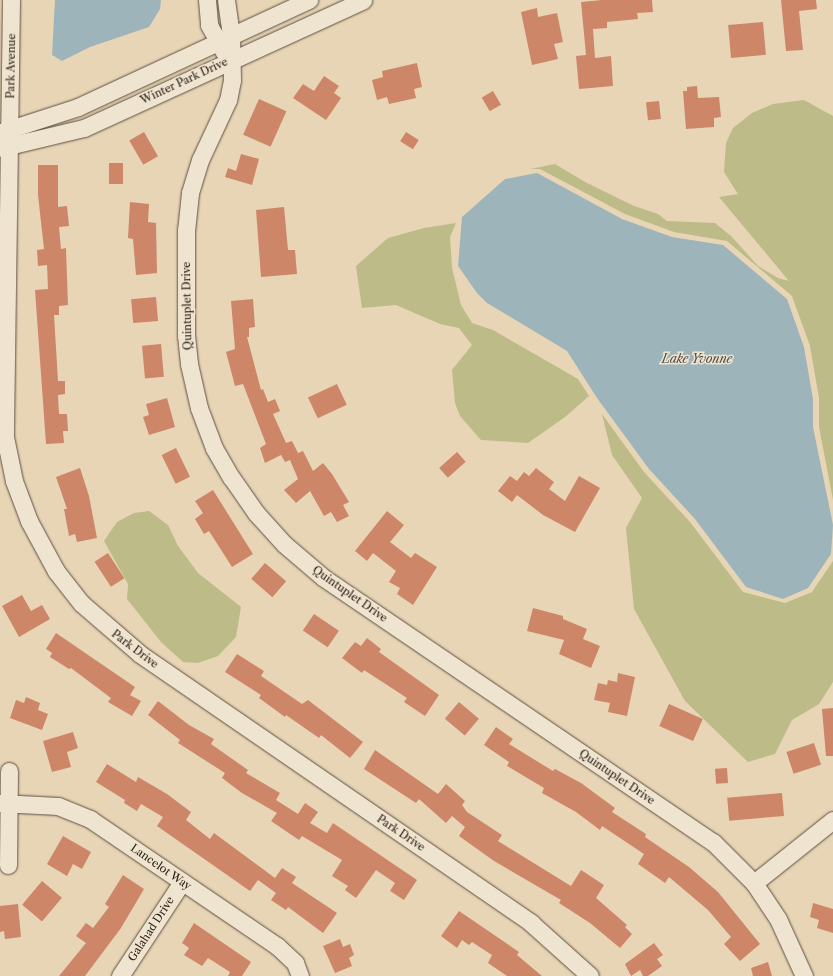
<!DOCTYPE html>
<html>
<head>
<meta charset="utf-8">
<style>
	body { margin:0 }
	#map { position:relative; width:833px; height:976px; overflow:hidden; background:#e7d5b6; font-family:"Libre Caslon Text",serif }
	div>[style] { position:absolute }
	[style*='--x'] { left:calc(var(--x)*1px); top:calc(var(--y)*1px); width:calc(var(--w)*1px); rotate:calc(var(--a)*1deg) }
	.green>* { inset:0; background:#bdbb88 }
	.water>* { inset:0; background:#9db5ba }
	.building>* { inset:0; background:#ce8668; transform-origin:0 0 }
	.roads { filter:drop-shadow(0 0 1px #5e4f3f) drop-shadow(0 0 1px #5e4f3f) }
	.minor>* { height:17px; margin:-8.5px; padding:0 8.5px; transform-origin:8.5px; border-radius:8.5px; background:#efe4d0 }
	span { translate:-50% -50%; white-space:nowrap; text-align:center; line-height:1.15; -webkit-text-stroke:3px #efe4d0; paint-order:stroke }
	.street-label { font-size:11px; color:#312217 }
	.water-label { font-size:12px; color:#514e48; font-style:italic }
</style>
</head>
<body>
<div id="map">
	<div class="green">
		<i style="clip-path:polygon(804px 100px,833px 116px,833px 500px,819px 427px,819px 398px,810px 346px,792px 296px,727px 241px,674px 232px,625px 214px,540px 169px,530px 169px,555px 164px,585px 182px,634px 206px,658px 214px,667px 221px,715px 223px,732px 237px,758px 266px,778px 278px,789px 281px,719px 197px,738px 194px,724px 172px,726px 143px,733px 128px,752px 113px,773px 104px)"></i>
		<i style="clip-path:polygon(456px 223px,450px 237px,452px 268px,461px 305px,472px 323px,493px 330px,578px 379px,589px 396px,565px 417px,528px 443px,481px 440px,460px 416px,455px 403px,452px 370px,472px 345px,459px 328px,440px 324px,396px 305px,362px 308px,356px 266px,388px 238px,424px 228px)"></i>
		<i style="clip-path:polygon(602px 414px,644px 472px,690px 522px,743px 592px,785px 603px,812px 592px,833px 561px,833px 682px,819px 704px,792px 720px,775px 754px,748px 762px,685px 701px,634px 609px,626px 528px,642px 498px,612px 455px)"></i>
		<i style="clip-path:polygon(149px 511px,168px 525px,178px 546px,198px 573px,241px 607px,236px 637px,218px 656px,198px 663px,183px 662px,161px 642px,127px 599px,128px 584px,104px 541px,117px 522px,134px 513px)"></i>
	</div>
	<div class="water">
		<i style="clip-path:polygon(55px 0,161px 0,160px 9px,149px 27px,90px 47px,62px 61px,52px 55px)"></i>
		<i style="clip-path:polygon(537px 173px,622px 219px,672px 237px,723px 245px,787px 299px,804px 347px,813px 399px,813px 427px,833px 525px,831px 554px,808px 588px,783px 599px,746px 587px,695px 519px,649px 469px,597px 398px,567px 351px,487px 303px,477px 293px,458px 266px,462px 217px,505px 179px)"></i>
	</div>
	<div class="building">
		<i style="clip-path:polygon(602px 0,652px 0,653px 12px,637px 13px,638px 19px,607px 22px,607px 28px,593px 29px,595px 58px,611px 56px,613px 86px,579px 89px,576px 56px,586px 55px,581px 2px)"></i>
		<i style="clip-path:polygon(781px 0,816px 0,817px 9px,799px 11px,803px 50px,786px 51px)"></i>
		<i style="clip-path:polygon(537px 8px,538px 17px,557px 13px,563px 42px,554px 44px,558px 59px,532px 65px,521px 12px)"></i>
		<i style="left:763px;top:22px;width:33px;height:35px;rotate:85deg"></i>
		<i style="clip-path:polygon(417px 63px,422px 87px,414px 89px,416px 98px,389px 104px,387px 97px,377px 100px,372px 80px,383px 77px,382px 71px)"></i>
		<i style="clip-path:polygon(324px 76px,339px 86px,334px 93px,341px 98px,326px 120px,293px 98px,303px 84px,314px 91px)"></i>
		<i style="clip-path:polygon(697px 86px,698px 98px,719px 97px,721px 117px,714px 118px,714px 127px,686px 129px,683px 91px,687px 91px,687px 87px)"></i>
		<i style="left:493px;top:91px;width:16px;height:13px;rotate:60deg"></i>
		<i style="left:259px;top:99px;width:30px;height:39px;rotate:24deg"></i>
		<i style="left:659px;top:101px;width:18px;height:13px;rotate:84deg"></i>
		<i style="left:144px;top:132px;width:28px;height:17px;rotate:60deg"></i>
		<i style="left:406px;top:132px;width:15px;height:11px;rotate:32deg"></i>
		<i style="clip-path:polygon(241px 154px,259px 159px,252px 185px,225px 177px,228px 168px,236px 171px)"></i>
		<i style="left:109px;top:163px;width:14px;height:21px"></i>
		<i style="clip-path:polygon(38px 165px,58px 165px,58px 207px,67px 206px,69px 226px,59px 227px,61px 249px,66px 248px,68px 305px,59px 306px,59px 315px,54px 315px,58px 381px,65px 381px,65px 394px,58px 395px,59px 414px,67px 414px,68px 431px,63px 431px,64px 443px,46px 444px,35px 290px,48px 289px,47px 265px,38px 266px,37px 250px,44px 249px,38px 195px)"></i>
		<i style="clip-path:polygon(130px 202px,149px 204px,148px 222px,156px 223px,157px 273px,136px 275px,133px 239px,128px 238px)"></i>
		<i style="clip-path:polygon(284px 207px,288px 250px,295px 250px,297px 274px,261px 277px,256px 210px)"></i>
		<i style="left:156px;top:297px;width:24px;height:25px;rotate:85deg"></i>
		<i style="clip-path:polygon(253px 299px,255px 327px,249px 328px,249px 337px,247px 337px,261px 390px,263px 389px,268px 402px,275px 399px,280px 411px,273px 414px,286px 443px,292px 441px,298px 453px,303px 451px,313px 471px,323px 463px,332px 474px,349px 502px,343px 505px,349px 516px,337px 522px,331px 512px,324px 516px,310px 491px,296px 503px,284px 490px,298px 479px,290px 460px,285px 462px,281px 455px,265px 463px,260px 448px,266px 444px,243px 384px,235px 386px,226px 352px,235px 349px,231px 301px)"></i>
		<i style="left:161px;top:344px;width:33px;height:19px;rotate:85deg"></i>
		<i style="left:337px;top:384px;width:23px;height:32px;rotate:65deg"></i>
		<i style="clip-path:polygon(167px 398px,175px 427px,149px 435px,143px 417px,149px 415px,146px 404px)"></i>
		<i style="left:176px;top:448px;width:32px;height:16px;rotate:64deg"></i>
		<i style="left:457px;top:452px;width:13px;height:24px;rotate:48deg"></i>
		<i style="clip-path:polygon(80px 468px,89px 496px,97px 538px,77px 542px,75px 534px,69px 536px,64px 509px,67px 509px,56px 477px)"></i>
		<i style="clip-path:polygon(536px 468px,554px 482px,549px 489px,565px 501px,579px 476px,600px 488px,575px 532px,543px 515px,517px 495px,512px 502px,498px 491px,510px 476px,517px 481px,524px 472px,529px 476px)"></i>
		<i style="clip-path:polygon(213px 490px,253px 554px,232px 567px,209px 531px,204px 534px,195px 519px,203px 513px,195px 501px)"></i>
		<i style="clip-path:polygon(387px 511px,404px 525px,390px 542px,411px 558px,415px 553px,437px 567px,413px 605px,397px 594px,400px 588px,389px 582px,396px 571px,373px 553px,367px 561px,355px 551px)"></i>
		<i style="left:108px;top:553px;width:30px;height:16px;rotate:57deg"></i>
		<i style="left:265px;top:563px;width:28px;height:21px;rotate:41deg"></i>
		<i style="clip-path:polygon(22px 595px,31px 611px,42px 605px,50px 619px,19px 637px,2px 606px)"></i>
		<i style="clip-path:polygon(533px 608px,563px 616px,563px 619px,587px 629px,583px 639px,600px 646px,591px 668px,559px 654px,564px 640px,527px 631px)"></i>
		<i style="left:314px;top:614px;width:30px;height:20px;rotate:34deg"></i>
		<i style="clip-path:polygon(56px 633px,135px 687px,130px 695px,141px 701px,132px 716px,108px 702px,111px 698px,71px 668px,69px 669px,50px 657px,52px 653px,46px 649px)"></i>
		<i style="clip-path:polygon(367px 638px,381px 649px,379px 652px,439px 695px,425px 716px,404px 702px,407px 698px,364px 670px,362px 673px,342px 658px,355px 642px,361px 646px)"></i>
		<i style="clip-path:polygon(237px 654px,264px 671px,261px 676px,302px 704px,308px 700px,363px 742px,350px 758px,321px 735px,319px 738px,286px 715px,285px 717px,259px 698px,261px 695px,225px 672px)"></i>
		<i style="clip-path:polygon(618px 673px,635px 677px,627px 716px,608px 712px,610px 703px,594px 700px,598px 683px,607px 685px,608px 680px,617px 682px)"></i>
		<i style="clip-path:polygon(26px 697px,40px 703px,38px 710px,48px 714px,42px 730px,10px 718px,16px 700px,24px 703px)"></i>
		<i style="clip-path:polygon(158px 701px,189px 725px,214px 739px,211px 744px,248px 770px,246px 773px,280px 793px,276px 800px,298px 814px,305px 803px,318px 812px,310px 823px,327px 833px,333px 823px,417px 880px,404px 900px,390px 891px,395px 883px,376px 870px,356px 898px,345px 890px,348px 886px,332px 876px,342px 860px,302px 836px,299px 840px,271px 821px,277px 813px,242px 793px,222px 778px,225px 773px,178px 743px,180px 740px,148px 715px)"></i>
		<i style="left:459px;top:702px;width:26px;height:22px;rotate:40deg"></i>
		<i style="left:669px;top:704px;width:37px;height:24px;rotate:24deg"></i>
		<i style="clip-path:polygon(833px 708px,833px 756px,826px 756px,822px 709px)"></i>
		<i style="clip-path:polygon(496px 727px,513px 739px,509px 744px,553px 771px,555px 769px,581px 783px,615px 808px,612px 812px,646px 834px,645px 837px,689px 867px,718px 892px,760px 944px,740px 961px,724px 944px,731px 937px,708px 910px,669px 877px,665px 883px,638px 864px,644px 854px,602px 826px,600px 830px,576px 812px,542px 793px,544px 788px,507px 766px,509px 762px,484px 745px)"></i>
		<i style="clip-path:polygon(73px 732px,78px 748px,67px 752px,71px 767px,52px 772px,43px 741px)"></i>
		<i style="left:814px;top:743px;width:23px;height:29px;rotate:72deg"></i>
		<i style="clip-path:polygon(375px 750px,438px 794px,446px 784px,465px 801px,462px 805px,467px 812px,502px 835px,498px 841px,571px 886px,581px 870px,604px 885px,596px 898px,627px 925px,625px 927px,632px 934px,620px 948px,590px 923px,559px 903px,561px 900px,494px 861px,459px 836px,465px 827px,452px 816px,446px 823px,419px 799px,416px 803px,364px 769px)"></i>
		<i style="clip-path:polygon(107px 764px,136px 782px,138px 777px,167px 794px,191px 812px,186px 820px,210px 839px,214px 833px,275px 878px,282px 868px,296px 877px,292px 883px,337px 913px,323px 933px,288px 907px,286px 910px,271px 900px,276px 893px,258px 880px,250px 891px,157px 826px,163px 817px,141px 804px,137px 811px,124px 803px,125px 800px,96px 782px)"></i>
		<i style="left:727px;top:768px;width:15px;height:12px;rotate:86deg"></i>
		<i style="left:782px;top:793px;width:23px;height:55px;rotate:85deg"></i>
		<i style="clip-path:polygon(63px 836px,91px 852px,82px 869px,73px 864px,67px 876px,47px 864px)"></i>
		<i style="clip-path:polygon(123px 875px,144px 889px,121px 928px,85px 976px,59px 976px,86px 943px,76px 936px,86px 923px,93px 928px,109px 907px,105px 904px)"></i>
		<i style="left:42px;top:881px;width:26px;height:31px;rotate:40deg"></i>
		<i style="clip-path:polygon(813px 903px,833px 909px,833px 933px,817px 928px,819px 920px,810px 917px)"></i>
		<i style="clip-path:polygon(18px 904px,21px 937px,5px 939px,4px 931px,0 932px,0 906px)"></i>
		<i style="clip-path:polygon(459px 911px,519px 952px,517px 955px,542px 976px,507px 976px,488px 963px,492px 955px,472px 942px,469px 945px,462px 940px,457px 948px,441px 936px)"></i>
		<i style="clip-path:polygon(194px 923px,251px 962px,242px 976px,228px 976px,230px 972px,208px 958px,202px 966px,184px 955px,189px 948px,182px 943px)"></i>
		<i style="clip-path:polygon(340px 939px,343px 947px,350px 944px,354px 955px,349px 958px,352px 966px,335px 973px,323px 946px)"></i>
		<i style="clip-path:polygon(654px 943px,663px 955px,657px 959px,662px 966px,648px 976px,643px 976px,640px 970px,631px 976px,625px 964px)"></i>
		<i style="clip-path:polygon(768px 962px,772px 976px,753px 976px,751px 968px)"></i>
	</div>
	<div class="roads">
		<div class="minor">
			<i style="--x:11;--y:0;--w:437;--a:90.8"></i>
			<i style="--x:5;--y:437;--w:45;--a:78.4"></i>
			<i style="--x:14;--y:481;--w:43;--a:69.4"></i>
			<i style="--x:29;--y:521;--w:57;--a:61.6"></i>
			<i style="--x:56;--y:571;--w:41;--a:52"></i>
			<i style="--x:81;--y:603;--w:78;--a:40.8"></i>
			<i style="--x:140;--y:654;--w:475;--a:34.5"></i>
			<i style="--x:531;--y:923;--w:79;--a:41.9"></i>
			<i style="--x:207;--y:0;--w:25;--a:85"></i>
			<i style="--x:209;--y:25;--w:31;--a:61"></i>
			<i style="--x:226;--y:0;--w:36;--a:82"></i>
			<i style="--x:231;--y:36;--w:44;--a:88.7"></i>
			<i style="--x:232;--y:80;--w:20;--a:101"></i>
			<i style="--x:228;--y:100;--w:66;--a:115"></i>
			<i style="--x:200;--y:160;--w:34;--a:107"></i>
			<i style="--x:190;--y:193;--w:36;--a:96"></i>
			<i style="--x:186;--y:229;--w:106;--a:90"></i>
			<i style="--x:186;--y:335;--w:29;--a:84"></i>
			<i style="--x:189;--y:364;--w:45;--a:77.2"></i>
			<i style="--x:199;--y:408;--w:43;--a:69.4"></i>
			<i style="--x:214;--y:448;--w:34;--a:60"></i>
			<i style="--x:231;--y:477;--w:44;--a:55.2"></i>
			<i style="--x:256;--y:513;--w:42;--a:47.9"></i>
			<i style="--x:284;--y:544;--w:52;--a:40.4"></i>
			<i style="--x:324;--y:578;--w:470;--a:34.2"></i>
			<i style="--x:713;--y:842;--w:58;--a:45"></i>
			<i style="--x:754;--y:883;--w:43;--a:56.3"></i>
			<i style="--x:778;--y:919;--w:63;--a:65.5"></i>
			<i style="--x:1;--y:132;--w:81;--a:-18"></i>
			<i style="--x:78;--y:107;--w:255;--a:-24.9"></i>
			<i style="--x:0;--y:148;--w:86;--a:-13.4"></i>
			<i style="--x:84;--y:128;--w:307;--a:-24.6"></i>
			<i style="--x:0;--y:803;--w:58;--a:3"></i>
			<i style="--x:58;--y:806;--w:35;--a:22"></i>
			<i style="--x:90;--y:819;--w:226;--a:34.2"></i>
			<i style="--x:277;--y:946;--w:25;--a:43"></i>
			<i style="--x:295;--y:963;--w:14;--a:69"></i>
			<i style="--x:8;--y:865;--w:94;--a:-89.4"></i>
			<i style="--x:754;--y:883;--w:101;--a:-38.6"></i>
			<i style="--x:120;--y:976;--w:113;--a:-56.6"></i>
		</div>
	</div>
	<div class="street-label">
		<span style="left:11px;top:66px;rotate:-89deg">Park Avenue</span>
		<span style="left:184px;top:81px;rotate:-25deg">Winter Park Drive</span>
		<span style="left:187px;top:306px;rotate:-91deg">Quintuplet Drive</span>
		<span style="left:350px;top:594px;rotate:35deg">Quintuplet Drive</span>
		<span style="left:135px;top:649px;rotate:37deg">Park Drive</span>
		<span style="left:617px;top:777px;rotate:34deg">Quintuplet Drive</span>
		<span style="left:401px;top:833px;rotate:34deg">Park Drive</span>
		<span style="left:161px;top:867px;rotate:35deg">Lancelot Way</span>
		<span style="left:151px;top:929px;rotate:-57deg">Galahad Drive</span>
	</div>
	<div class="water-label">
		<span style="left:697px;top:359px">Lake Yvonne</span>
	</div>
</div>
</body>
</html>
